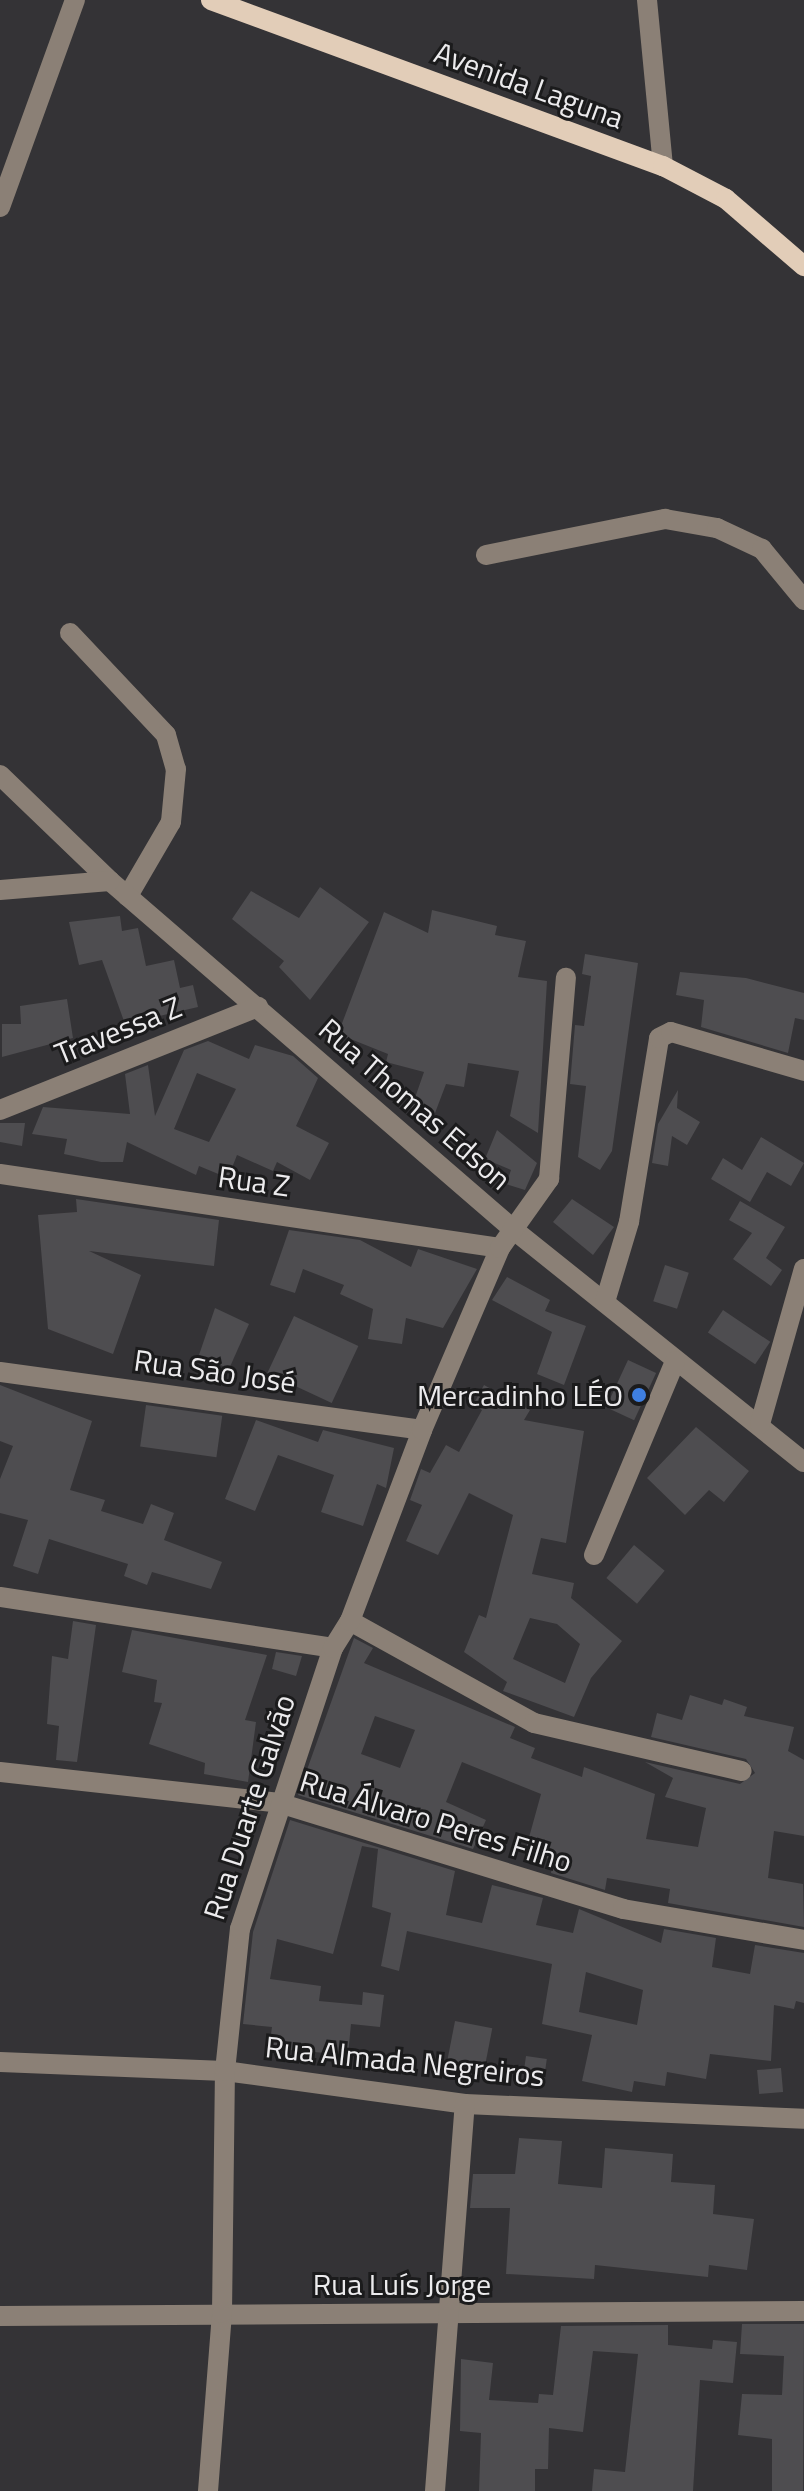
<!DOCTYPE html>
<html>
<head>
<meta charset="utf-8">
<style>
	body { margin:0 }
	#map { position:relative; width:804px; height:2491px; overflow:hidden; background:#343336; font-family:"Titillium Web",sans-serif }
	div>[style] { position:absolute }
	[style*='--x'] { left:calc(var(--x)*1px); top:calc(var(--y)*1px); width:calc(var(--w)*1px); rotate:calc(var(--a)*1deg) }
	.building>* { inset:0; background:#4e4d50; transform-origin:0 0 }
	.minor>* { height:20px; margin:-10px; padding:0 10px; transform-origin:10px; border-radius:10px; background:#8b8076 }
	.major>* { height:20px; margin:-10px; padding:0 10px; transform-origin:10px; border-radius:10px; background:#e2cdb8 }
	.dots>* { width:22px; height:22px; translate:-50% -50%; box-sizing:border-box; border:4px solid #1b1b1c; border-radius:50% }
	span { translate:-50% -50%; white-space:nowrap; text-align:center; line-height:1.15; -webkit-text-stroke:6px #1b1b1c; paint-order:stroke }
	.street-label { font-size:30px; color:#ecebed }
	.poi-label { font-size:30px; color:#ecebed }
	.right { translate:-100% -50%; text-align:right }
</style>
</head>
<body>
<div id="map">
	<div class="building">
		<i style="clip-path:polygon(320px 887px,369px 922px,310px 1000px,279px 967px,284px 961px,232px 919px,251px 891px,299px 918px)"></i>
		<i style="clip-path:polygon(432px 910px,497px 926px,495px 935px,526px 941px,518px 977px,547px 981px,538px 1133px,510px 1116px,519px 1071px,468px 1063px,464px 1087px,446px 1084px,432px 1121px,410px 1112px,424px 1072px,386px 1062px,388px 1054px,338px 1034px,384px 912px,428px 933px)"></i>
		<i style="clip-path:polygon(120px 916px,122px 931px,138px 928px,146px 966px,174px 960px,180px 988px,193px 985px,198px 1007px,125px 1024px,102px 960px,79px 965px,69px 922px)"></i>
		<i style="clip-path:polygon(585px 954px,638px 963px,612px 1151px,600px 1170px,578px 1157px,586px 1086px,570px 1084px,575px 1025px,584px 1026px,591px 976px,582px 974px)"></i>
		<i style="clip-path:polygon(680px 972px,746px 978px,804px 993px,804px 1020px,795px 1018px,788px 1053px,701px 1027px,704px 1000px,676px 995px)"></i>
		<i style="clip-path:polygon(67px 999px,73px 1038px,2px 1057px,2px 1024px,21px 1024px,20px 1006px)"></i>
		<i style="clip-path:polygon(evenodd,208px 1041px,249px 1059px,255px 1045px,293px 1056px,318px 1078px,296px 1126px,329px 1143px,310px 1180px,277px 1162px,273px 1171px,237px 1155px,228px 1178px,199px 1166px,196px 1175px,127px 1142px,123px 1162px,101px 1162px,64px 1154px,67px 1139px,32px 1134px,43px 1107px,130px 1114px,125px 1074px,148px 1065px,155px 1116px,184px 1050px,208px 1041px,197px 1073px,236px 1089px,209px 1142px,174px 1129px,197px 1073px)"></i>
		<i style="clip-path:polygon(678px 1090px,677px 1108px,700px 1122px,687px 1145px,672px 1136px,668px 1166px,652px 1163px,658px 1124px)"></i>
		<i style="clip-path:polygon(0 1123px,25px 1123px,22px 1146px,0 1142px)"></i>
		<i style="clip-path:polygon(497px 1130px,537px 1163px,525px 1190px,506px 1184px,511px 1170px,485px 1159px)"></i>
		<i style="clip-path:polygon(761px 1137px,804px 1163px,791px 1186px,767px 1172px,750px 1202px,711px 1179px,723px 1158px,742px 1170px)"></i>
		<i style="clip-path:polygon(76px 1199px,219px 1220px,214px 1266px,89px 1251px,141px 1275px,113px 1354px,48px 1329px,38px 1215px,77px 1212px)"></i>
		<i style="clip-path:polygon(572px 1199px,614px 1227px,593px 1255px,553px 1222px)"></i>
		<i style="clip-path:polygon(740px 1201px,785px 1227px,766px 1258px,782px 1270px,771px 1286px,733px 1259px,752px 1233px,729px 1220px)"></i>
		<i style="clip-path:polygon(289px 1230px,360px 1240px,411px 1267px,418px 1249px,477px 1269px,443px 1328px,406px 1318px,402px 1344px,368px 1339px,373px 1309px,340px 1294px,344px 1285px,303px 1269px,295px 1293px,270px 1285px)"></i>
		<i style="left:665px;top:1265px;width:25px;height:38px;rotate:18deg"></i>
		<i style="clip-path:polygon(507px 1277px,550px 1300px,545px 1311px,586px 1326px,564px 1385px,537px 1374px,552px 1332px,492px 1300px)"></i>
		<i style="clip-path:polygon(215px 1308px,249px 1324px,229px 1369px,199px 1355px)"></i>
		<i style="left:723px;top:1310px;width:57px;height:27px;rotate:34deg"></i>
		<i style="left:294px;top:1316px;width:71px;height:63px;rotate:25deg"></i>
		<i style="left:628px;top:1360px;width:31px;height:52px;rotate:25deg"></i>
		<i style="clip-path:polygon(0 1385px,92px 1421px,70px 1490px,105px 1500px,101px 1511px,143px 1524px,151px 1504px,174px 1513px,164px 1540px,222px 1562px,211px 1589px,152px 1572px,147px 1585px,124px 1576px,128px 1564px,49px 1539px,38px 1574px,13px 1566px,28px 1520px,0 1513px,0 1479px,13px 1446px,0 1441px)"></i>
		<i style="clip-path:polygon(evenodd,484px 1385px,530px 1410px,524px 1420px,584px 1431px,566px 1543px,541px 1538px,532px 1574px,574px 1583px,571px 1598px,622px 1641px,591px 1678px,574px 1717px,503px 1691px,507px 1682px,464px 1652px,479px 1615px,486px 1618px,513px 1515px,469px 1493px,438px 1555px,406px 1541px,422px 1505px,410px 1500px,421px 1469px,430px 1473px,446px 1445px,459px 1452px,482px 1410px,473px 1405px,484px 1385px,530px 1618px,557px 1624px,580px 1644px,565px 1683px,513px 1659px,530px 1618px)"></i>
		<i style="left:146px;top:1405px;width:77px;height:42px;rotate:8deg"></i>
		<i style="clip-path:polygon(256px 1420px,318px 1442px,323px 1430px,394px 1448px,386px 1488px,377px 1484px,363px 1526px,321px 1512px,334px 1475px,278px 1455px,255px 1511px,225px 1499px)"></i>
		<i style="clip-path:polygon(696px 1427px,749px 1471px,724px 1502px,709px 1490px,685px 1515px,647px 1478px)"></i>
		<i style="left:634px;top:1545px;width:40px;height:43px;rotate:40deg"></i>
		<i style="clip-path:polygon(73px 1621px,96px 1625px,77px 1762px,56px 1760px,59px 1726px,47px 1724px,52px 1656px,68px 1659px)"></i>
		<i style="clip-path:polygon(132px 1630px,267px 1655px,245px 1720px,256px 1722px,248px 1782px,204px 1774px,205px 1763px,149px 1744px,162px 1703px,154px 1702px,157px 1680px,122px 1672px)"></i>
		<i style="clip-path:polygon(evenodd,354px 1638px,373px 1648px,364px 1663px,515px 1727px,510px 1738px,535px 1748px,531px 1758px,582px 1777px,584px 1767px,655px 1794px,646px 1839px,698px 1847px,706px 1808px,665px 1797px,673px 1778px,645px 1762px,740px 1784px,755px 1773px,746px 1759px,651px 1737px,657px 1713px,682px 1720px,690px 1695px,722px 1705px,724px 1699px,747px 1707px,744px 1716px,794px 1727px,788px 1751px,804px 1760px,804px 1836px,774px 1831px,768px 1878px,803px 1884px,804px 1927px,668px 1903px,670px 1889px,607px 1878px,605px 1890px,551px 1873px,553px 1860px,525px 1852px,541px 1794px,462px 1762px,446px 1802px,486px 1820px,473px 1849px,298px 1795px,354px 1638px,375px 1716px,415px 1730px,400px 1768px,361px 1754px,375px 1716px)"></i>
		<i style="clip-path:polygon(276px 1652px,302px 1656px,296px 1676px,272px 1669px)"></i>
		<i style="clip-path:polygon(evenodd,290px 1820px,455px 1871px,446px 1915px,482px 1923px,492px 1885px,543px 1898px,536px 1925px,573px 1933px,579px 1909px,661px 1943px,664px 1929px,716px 1938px,712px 1967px,750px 1974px,755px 1945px,804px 1953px,804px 2003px,796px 2001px,794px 2009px,774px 2005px,771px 2061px,710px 2054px,706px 2079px,667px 2072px,665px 2086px,634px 2081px,632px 2092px,582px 2081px,592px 2035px,542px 2024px,552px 1964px,407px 1931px,399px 1971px,381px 1966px,391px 1913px,372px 1907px,378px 1849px,362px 1846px,333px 1954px,277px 1939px,270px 1979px,321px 1986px,319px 2001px,362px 2005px,363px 1992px,384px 1995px,380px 2027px,351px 2024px,348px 2055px,269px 2048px,272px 2027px,243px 2024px,253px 1932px,290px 1820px,586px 1972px,643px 1990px,637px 2025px,579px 2012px,586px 1972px)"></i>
		<i style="left:455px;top:2021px;width:38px;height:44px;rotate:11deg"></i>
		<i style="left:526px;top:2056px;width:21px;height:24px;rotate:8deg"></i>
		<i style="left:781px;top:2068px;width:24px;height:24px;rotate:85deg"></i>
		<i style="clip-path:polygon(519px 2138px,562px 2141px,558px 2184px,602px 2188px,605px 2148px,673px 2154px,671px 2182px,715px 2185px,713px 2214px,754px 2219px,747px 2270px,709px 2265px,708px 2277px,595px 2265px,594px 2279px,506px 2274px,510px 2208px,470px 2208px,473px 2174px,515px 2174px)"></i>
		<i style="clip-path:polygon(742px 2324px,804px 2324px,803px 2491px,772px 2491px,772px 2439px,738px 2435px,742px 2394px,782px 2395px,784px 2356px,740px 2354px)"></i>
		<i style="clip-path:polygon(668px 2325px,668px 2345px,712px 2349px,713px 2340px,737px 2342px,733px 2383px,700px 2380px,693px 2491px,592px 2491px,594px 2469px,625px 2472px,638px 2354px,593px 2351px,583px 2432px,549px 2428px,548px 2469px,535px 2469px,535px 2491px,479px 2491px,481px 2433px,460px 2431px,461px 2359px,493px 2363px,489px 2400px,538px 2403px,539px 2394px,553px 2395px,561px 2326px)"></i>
	</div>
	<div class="minor">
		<i style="--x:647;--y:0;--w:167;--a:84.5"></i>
		<i style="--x:0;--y:207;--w:220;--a:-70.1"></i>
		<i style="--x:486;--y:555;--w:183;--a:-11.4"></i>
		<i style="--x:665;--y:519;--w:53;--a:9.8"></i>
		<i style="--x:717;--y:528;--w:50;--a:25"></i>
		<i style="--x:762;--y:549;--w:66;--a:50.5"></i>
		<i style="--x:70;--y:633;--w:140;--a:46.7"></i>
		<i style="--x:166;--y:735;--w:35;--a:74"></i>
		<i style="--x:176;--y:769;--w:53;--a:95.4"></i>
		<i style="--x:171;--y:822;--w:86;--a:120.2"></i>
		<i style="--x:0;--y:775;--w:153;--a:43.9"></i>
		<i style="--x:110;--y:881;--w:534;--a:40.82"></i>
		<i style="--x:514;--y:1230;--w:371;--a:38.7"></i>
		<i style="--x:0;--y:890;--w:110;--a:-4.7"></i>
		<i style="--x:0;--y:1110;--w:278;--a:-21.8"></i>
		<i style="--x:0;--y:1174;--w:505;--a:8.42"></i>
		<i style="--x:605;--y:1302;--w:84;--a:-73.3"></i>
		<i style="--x:629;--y:1222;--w:186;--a:-80.7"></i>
		<i style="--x:659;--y:1038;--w:13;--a:-27"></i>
		<i style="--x:671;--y:1032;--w:139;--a:16.3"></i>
		<i style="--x:0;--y:1372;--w:426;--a:7.8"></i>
		<i style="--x:760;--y:1424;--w:161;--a:-74.2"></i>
		<i style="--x:594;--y:1555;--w:210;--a:-67.3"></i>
		<i style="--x:0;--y:1597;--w:337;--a:8.7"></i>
		<i style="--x:350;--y:1621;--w:210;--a:29"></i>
		<i style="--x:534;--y:1723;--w:213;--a:13"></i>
		<i style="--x:0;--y:1772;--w:281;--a:6.3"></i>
		<i style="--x:279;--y:1803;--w:360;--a:17.1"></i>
		<i style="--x:623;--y:1909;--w:184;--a:9.7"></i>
		<i style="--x:0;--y:2062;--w:225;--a:2.3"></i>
		<i style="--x:225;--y:2071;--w:242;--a:7.8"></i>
		<i style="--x:465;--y:2104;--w:339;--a:2.5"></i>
		<i style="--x:0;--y:2316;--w:804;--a:-0.36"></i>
		<i style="--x:208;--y:2491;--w:179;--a:-85.5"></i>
		<i style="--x:222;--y:2313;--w:242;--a:-89.3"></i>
		<i style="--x:225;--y:2071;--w:143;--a:-84"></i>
		<i style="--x:240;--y:1929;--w:296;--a:-71.7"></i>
		<i style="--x:333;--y:1648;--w:32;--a:-58"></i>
		<i style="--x:350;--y:1621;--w:204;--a:-69.3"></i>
		<i style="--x:422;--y:1430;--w:198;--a:-66.8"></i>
		<i style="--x:500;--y:1248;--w:85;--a:-54.6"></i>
		<i style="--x:549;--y:1179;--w:202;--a:-85.2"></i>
		<i style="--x:435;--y:2491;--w:388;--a:-85.6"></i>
	</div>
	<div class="major">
		<i style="--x:211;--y:0;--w:482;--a:20.2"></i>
		<i style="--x:663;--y:166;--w:71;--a:27.6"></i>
		<i style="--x:726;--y:199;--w:103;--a:40.7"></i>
	</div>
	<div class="dots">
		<i style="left:639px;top:1395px;background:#3f7fe0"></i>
	</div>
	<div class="street-label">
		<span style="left:529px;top:85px;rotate:20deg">Avenida Laguna</span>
		<span style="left:118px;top:1030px;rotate:-22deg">Travessa Z</span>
		<span style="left:415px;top:1104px;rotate:41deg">Rua Thomas Edson</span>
		<span style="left:254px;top:1181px;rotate:8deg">Rua Z</span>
		<span style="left:215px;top:1371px;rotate:8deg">Rua São José</span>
		<span style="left:249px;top:1807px;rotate:-72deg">Rua Duarte Galvão</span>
		<span style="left:436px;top:1821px;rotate:17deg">Rua Álvaro Peres Filho</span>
		<span style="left:405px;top:2061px;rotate:6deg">Rua Almada Negreiros</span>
		<span style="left:402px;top:2284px">Rua Luís Jorge</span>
	</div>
	<div class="poi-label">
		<span class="right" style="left:623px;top:1395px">Mercadinho LÉO</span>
	</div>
</div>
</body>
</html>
